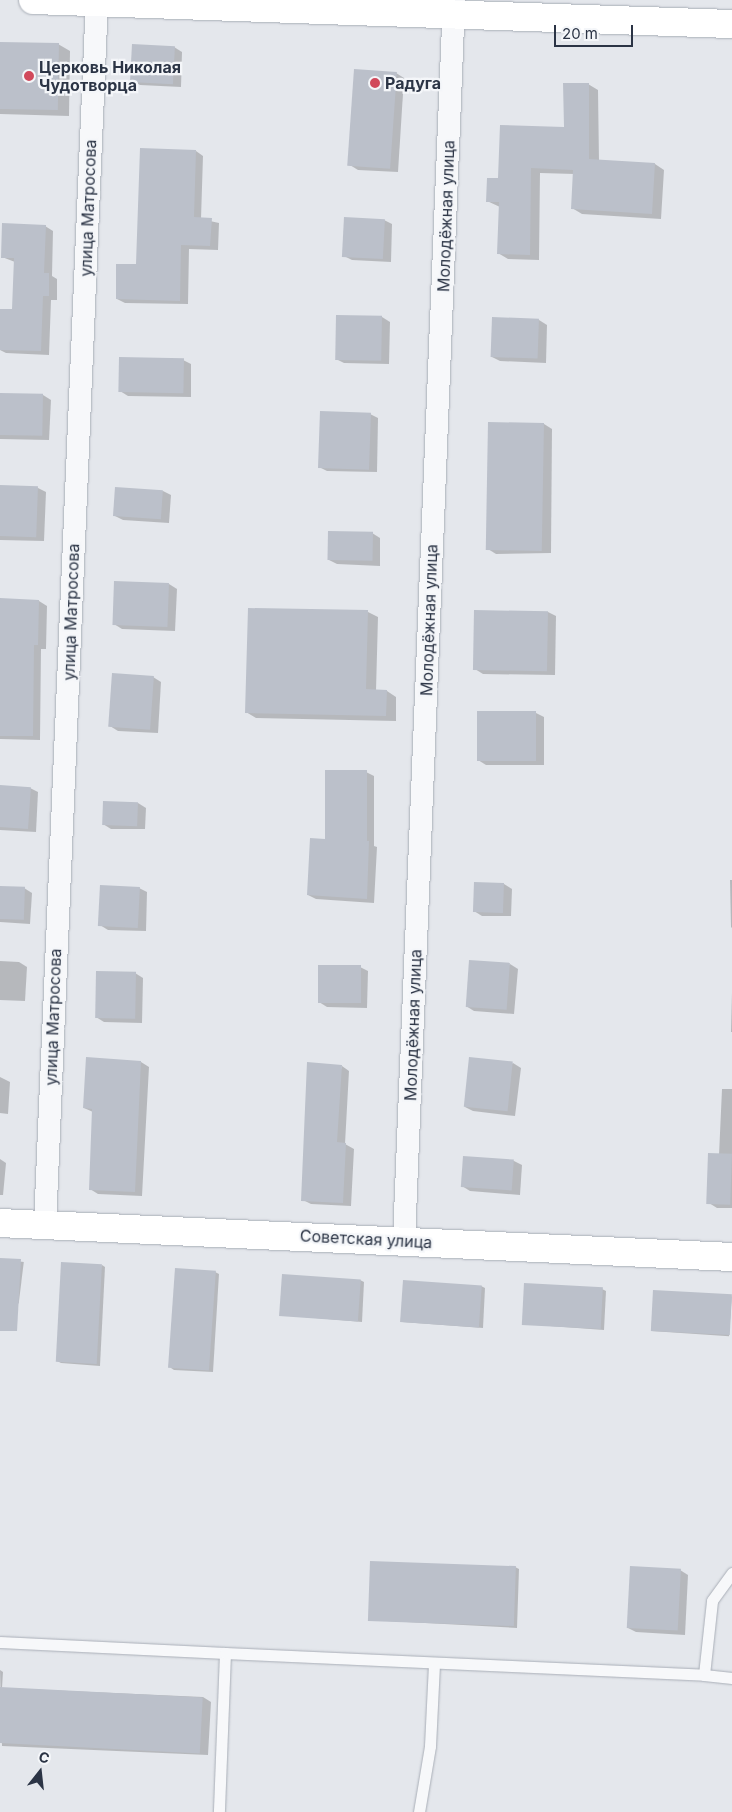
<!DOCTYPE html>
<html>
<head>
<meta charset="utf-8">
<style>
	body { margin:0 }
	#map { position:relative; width:732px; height:1812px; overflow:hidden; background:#e4e7ec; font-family:Inter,sans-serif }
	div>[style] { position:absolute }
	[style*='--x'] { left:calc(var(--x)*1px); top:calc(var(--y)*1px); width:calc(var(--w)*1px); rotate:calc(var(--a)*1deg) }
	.shadow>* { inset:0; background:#0003; transform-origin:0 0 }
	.building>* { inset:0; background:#bbc0ca; transform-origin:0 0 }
	.roads { filter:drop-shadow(0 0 1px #a9aeb7) drop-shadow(0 0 1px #a9aeb7) }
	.lane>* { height:11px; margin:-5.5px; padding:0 5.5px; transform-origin:5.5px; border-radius:5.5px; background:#f7f8fa }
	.street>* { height:22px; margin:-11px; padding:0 11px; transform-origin:11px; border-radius:11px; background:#f7f8fa }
	.secondary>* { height:28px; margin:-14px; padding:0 14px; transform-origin:14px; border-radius:14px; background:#fff }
	.dots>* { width:14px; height:14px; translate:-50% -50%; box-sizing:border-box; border:2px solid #f4f6f9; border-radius:50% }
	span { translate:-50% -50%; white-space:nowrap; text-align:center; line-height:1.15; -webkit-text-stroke:4.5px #f4f6f9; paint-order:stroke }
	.poi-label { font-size:16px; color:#2b3445; font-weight:700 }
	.left { translate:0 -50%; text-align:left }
	.street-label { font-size:16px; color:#2b3445 }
	.north { position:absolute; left:15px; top:1747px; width:50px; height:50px; -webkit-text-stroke:4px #f4f6f9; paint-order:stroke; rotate:16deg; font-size:14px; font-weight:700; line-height:20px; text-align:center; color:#2b3445 }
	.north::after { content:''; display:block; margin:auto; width:18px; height:22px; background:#2b3445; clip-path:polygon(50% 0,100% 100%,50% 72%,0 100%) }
	.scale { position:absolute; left:554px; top:25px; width:79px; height:22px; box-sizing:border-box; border:2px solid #2b3445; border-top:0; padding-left:6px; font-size:15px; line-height:18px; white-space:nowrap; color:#2b3445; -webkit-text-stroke:4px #f4f6f9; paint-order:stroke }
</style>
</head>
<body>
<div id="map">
	<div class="shadow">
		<i style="clip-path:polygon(0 44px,58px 44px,70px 51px,69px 116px,0 114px)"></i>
		<i style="clip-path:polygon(174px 47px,182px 52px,181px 87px,140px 85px,132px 81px)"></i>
		<i style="clip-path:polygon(396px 73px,404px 78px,398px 172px,358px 170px,350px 165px)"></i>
		<i style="clip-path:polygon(588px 84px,598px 90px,599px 161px,655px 164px,664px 170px,661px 219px,582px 214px,572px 208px,574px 174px,540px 173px,539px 260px,508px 259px,498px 253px,500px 207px,487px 201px,499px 179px,565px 129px)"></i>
		<i style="clip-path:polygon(196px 151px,203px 156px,201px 219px,219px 223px,218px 250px,189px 249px,188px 304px,125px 303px,117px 299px,137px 266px)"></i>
		<i style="clip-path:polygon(384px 220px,392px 224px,391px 262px,352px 260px,344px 256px)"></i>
		<i style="clip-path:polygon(45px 226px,53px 231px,52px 276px,57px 279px,57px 300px,51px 300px,49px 355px,6px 353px,0 350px,0 310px,13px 310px,15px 262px,2px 257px)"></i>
		<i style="clip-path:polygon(337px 316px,382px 317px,390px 322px,389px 364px,344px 363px,336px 359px)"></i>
		<i style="clip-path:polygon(494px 319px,539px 320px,547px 325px,546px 363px,500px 361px,492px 357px)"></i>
		<i style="clip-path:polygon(183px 360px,191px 364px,191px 397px,128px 396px,120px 391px)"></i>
		<i style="clip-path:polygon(0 394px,43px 395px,51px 400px,49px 440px,0 439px)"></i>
		<i style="clip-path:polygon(370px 414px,378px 418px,377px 472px,327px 471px,319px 467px)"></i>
		<i style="clip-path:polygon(489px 423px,544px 424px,552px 429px,551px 553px,496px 554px,488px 549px)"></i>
		<i style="clip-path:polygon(0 486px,38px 488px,46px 492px,44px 541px,0 540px)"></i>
		<i style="clip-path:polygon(163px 491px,171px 495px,169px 523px,123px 520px,115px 516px)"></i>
		<i style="clip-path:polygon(372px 533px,380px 538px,380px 566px,337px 564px,329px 560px)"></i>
		<i style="clip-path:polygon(169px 584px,177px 589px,175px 631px,122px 629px,114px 624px)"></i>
		<i style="clip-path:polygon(0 600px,39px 601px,47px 606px,46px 649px,41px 649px,40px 740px,0 739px)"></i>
		<i style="clip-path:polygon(475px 611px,548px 612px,556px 616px,555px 675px,483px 674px,475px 669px)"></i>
		<i style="clip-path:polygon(368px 612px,378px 617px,376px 691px,387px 691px,396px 697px,396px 721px,256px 718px,246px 712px)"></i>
		<i style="clip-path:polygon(153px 677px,161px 682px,158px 733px,118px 731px,110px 726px)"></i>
		<i style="clip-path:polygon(536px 713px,544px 717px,544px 765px,486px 765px,478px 760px)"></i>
		<i style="clip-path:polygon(366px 772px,374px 776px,374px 846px,377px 847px,374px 903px,316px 899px,308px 895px,326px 840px)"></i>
		<i style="clip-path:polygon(0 786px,30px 788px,38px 792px,36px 832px,0 830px)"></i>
		<i style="clip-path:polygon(104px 803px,138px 803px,146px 808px,145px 829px,111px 829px,103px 824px)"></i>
		<i style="clip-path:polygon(730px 880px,732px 880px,732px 928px,731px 927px)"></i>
		<i style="clip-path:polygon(504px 884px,512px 889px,511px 916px,482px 916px,474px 911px)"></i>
		<i style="clip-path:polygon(0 887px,24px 888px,32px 893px,30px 924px,0 922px)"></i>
		<i style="clip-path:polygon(139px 888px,147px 892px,146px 931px,108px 930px,100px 925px)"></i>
		<i style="clip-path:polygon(0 961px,19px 962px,27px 967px,25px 1001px,0 1000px)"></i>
		<i style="clip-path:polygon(510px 964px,518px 969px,514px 1014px,474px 1011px,466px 1006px)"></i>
		<i style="clip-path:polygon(360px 967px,368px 971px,367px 1008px,327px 1007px,319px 1002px)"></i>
		<i style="clip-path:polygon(135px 973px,143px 978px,142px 1023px,104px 1022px,96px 1017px)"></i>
		<i style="clip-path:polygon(732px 992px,732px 1032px,731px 1032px)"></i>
		<i style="clip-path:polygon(141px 1062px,149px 1067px,142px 1196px,98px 1194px,90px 1189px,93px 1112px,84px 1108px)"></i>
		<i style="clip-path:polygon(513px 1063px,521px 1068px,515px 1116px,473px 1111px,465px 1107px)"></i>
		<i style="clip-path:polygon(342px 1066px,349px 1071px,345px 1144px,354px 1149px,351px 1206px,311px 1204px,303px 1200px)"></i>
		<i style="clip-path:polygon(0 1077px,10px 1082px,8px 1114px,0 1113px)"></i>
		<i style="clip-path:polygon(722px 1089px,732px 1089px,732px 1208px,717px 1208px,709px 1203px,719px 1155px)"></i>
		<i style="clip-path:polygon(464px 1157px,514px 1161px,522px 1165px,520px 1195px,470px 1191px,462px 1186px)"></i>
		<i style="clip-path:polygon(0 1159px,6px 1163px,3px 1195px,0 1195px)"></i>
		<i style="left:0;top:1259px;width:24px;height:42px;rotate:7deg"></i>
		<i style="clip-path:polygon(102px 1265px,105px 1267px,100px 1366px,61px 1363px,57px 1361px)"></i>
		<i style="clip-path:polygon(215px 1272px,219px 1274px,213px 1372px,174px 1370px,171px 1368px)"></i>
		<i style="clip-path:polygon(360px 1280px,364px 1282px,362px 1322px,281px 1315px)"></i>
		<i style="clip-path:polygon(481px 1286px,485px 1288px,483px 1328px,402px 1322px)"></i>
		<i style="clip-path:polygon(602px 1289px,606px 1291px,604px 1330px,523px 1324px)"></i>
		<i style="left:654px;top:1291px;width:78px;height:40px;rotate:4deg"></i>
		<i style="clip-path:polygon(515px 1567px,519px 1569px,517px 1628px,369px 1620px)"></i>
		<i style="clip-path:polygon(680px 1570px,688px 1575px,685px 1635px,636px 1632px,628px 1628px)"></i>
		<i style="clip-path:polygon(0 1670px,3px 1672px,2px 1688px,203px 1697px,211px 1702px,208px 1755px,2px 1746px)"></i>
	</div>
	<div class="building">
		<i style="left:0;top:42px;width:59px;height:67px;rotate:1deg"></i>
		<i style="left:132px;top:44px;width:43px;height:38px;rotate:3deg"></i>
		<i style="left:354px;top:69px;width:43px;height:97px;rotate:4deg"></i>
		<i style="clip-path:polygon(563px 83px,589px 83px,589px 159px,655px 163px,652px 214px,571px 209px,573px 170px,531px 168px,530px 255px,497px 254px,499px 202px,486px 202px,487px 178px,498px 178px,500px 125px,564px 127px)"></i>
		<i style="clip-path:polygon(140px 148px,196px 150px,194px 217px,212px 218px,210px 246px,181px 245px,180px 301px,116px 299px,116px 264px,136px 264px)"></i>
		<i style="left:344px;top:217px;width:41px;height:40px;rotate:3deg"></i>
		<i style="clip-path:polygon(2px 223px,46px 225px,44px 273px,49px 273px,49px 296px,43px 296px,41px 351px,0 350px,0 309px,12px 309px,14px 258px,1px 258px)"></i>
		<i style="left:336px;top:315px;width:46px;height:45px;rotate:1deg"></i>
		<i style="left:492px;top:317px;width:47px;height:40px;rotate:2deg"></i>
		<i style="left:119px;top:357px;width:65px;height:35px;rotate:1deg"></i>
		<i style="left:0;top:393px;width:43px;height:42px;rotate:1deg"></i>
		<i style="left:320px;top:411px;width:51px;height:57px;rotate:2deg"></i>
		<i style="left:488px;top:422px;width:56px;height:128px;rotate:1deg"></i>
		<i style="left:0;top:485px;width:38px;height:51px;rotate:2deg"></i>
		<i style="left:115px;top:487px;width:48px;height:29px;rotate:4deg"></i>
		<i style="left:328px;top:531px;width:45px;height:29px;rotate:1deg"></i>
		<i style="left:114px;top:581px;width:55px;height:44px;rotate:2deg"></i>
		<i style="clip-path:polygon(0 598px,39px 600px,38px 645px,34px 645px,33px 736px,0 736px)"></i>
		<i style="clip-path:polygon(248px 608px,368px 610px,366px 689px,387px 690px,386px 716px,245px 713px)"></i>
		<i style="left:474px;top:610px;width:74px;height:60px;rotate:1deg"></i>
		<i style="left:112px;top:673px;width:42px;height:54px;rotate:4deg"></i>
		<i style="left:477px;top:711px;width:59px;height:50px"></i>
		<i style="clip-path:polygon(325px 770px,367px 770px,367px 841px,369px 841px,367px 899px,307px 895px,310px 838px,325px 839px)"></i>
		<i style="left:0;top:785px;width:31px;height:42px;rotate:4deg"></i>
		<i style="left:103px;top:801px;width:35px;height:24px;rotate:2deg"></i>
		<i style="left:474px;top:882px;width:30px;height:30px;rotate:2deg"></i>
		<i style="left:100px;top:885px;width:40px;height:41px;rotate:3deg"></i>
		<i style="left:0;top:886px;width:25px;height:33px;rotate:2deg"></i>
		<i style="left:469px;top:960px;width:41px;height:47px;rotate:4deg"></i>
		<i style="left:318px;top:965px;width:43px;height:38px"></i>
		<i style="left:96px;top:971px;width:40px;height:47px;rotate:1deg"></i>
		<i style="clip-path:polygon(86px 1057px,141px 1061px,135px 1192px,89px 1190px,92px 1109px,83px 1108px)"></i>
		<i style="left:469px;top:1057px;width:44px;height:50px;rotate:6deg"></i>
		<i style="clip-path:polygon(307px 1062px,342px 1065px,337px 1142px,346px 1143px,343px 1203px,301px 1201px)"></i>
		<i style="left:708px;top:1153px;width:24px;height:51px;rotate:2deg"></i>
		<i style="left:463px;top:1156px;width:51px;height:31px;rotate:4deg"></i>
		<i style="clip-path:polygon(0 1258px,21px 1259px,17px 1331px,0 1331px)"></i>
		<i style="left:61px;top:1262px;width:41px;height:100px;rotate:3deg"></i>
		<i style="left:175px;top:1268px;width:41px;height:100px;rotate:4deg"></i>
		<i style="left:282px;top:1274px;width:79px;height:42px;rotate:4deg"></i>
		<i style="left:403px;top:1280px;width:79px;height:42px;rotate:4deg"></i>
		<i style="left:524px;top:1283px;width:79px;height:42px;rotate:3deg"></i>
		<i style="left:653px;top:1290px;width:79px;height:41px;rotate:3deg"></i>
		<i style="left:370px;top:1561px;width:146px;height:60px;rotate:2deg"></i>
		<i style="left:630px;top:1566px;width:51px;height:62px;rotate:3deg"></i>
		<i style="left:0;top:1687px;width:203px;height:56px;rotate:3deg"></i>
	</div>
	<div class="roads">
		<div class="lane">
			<i style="--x:732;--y:1573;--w:34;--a:126"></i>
			<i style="--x:712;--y:1601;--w:74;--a:96.2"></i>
			<i style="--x:704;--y:1675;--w:28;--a:6"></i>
			<i style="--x:0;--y:1642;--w:225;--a:2.8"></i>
			<i style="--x:225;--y:1653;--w:159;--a:92.2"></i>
			<i style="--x:225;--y:1653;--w:480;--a:2.6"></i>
			<i style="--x:419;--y:1812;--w:67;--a:-80.5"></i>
			<i style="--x:430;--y:1746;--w:81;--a:-87.2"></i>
		</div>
		<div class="street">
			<i style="--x:45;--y:1225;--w:1226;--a:-87.57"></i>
			<i style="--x:404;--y:1240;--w:1241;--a:-87.69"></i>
		</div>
		<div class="secondary">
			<i style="--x:33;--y:0;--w:699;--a:1.97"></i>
			<i style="--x:0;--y:1223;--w:733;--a:2.66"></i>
		</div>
	</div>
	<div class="dots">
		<i style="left:29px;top:76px;background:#d1495b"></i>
		<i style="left:375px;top:83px;background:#d1495b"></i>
	</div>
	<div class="poi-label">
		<span class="left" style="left:39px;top:76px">Церковь Николая<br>Чудотворца</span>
		<span class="left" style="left:385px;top:83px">Радуга</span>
	</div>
	<div class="street-label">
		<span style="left:88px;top:208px;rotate:-88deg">улица Матросова</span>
		<span style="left:446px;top:216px;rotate:-88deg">Молодёжная улица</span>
		<span style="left:71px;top:612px;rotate:-88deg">улица Матросова</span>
		<span style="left:429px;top:620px;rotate:-88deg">Молодёжная улица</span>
		<span style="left:53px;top:1017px;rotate:-88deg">улица Матросова</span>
		<span style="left:413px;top:1025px;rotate:-88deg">Молодёжная улица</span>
		<span style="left:366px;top:1239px;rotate:3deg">Советская улица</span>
	</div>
	<div class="north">С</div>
	<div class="scale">20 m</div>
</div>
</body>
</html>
